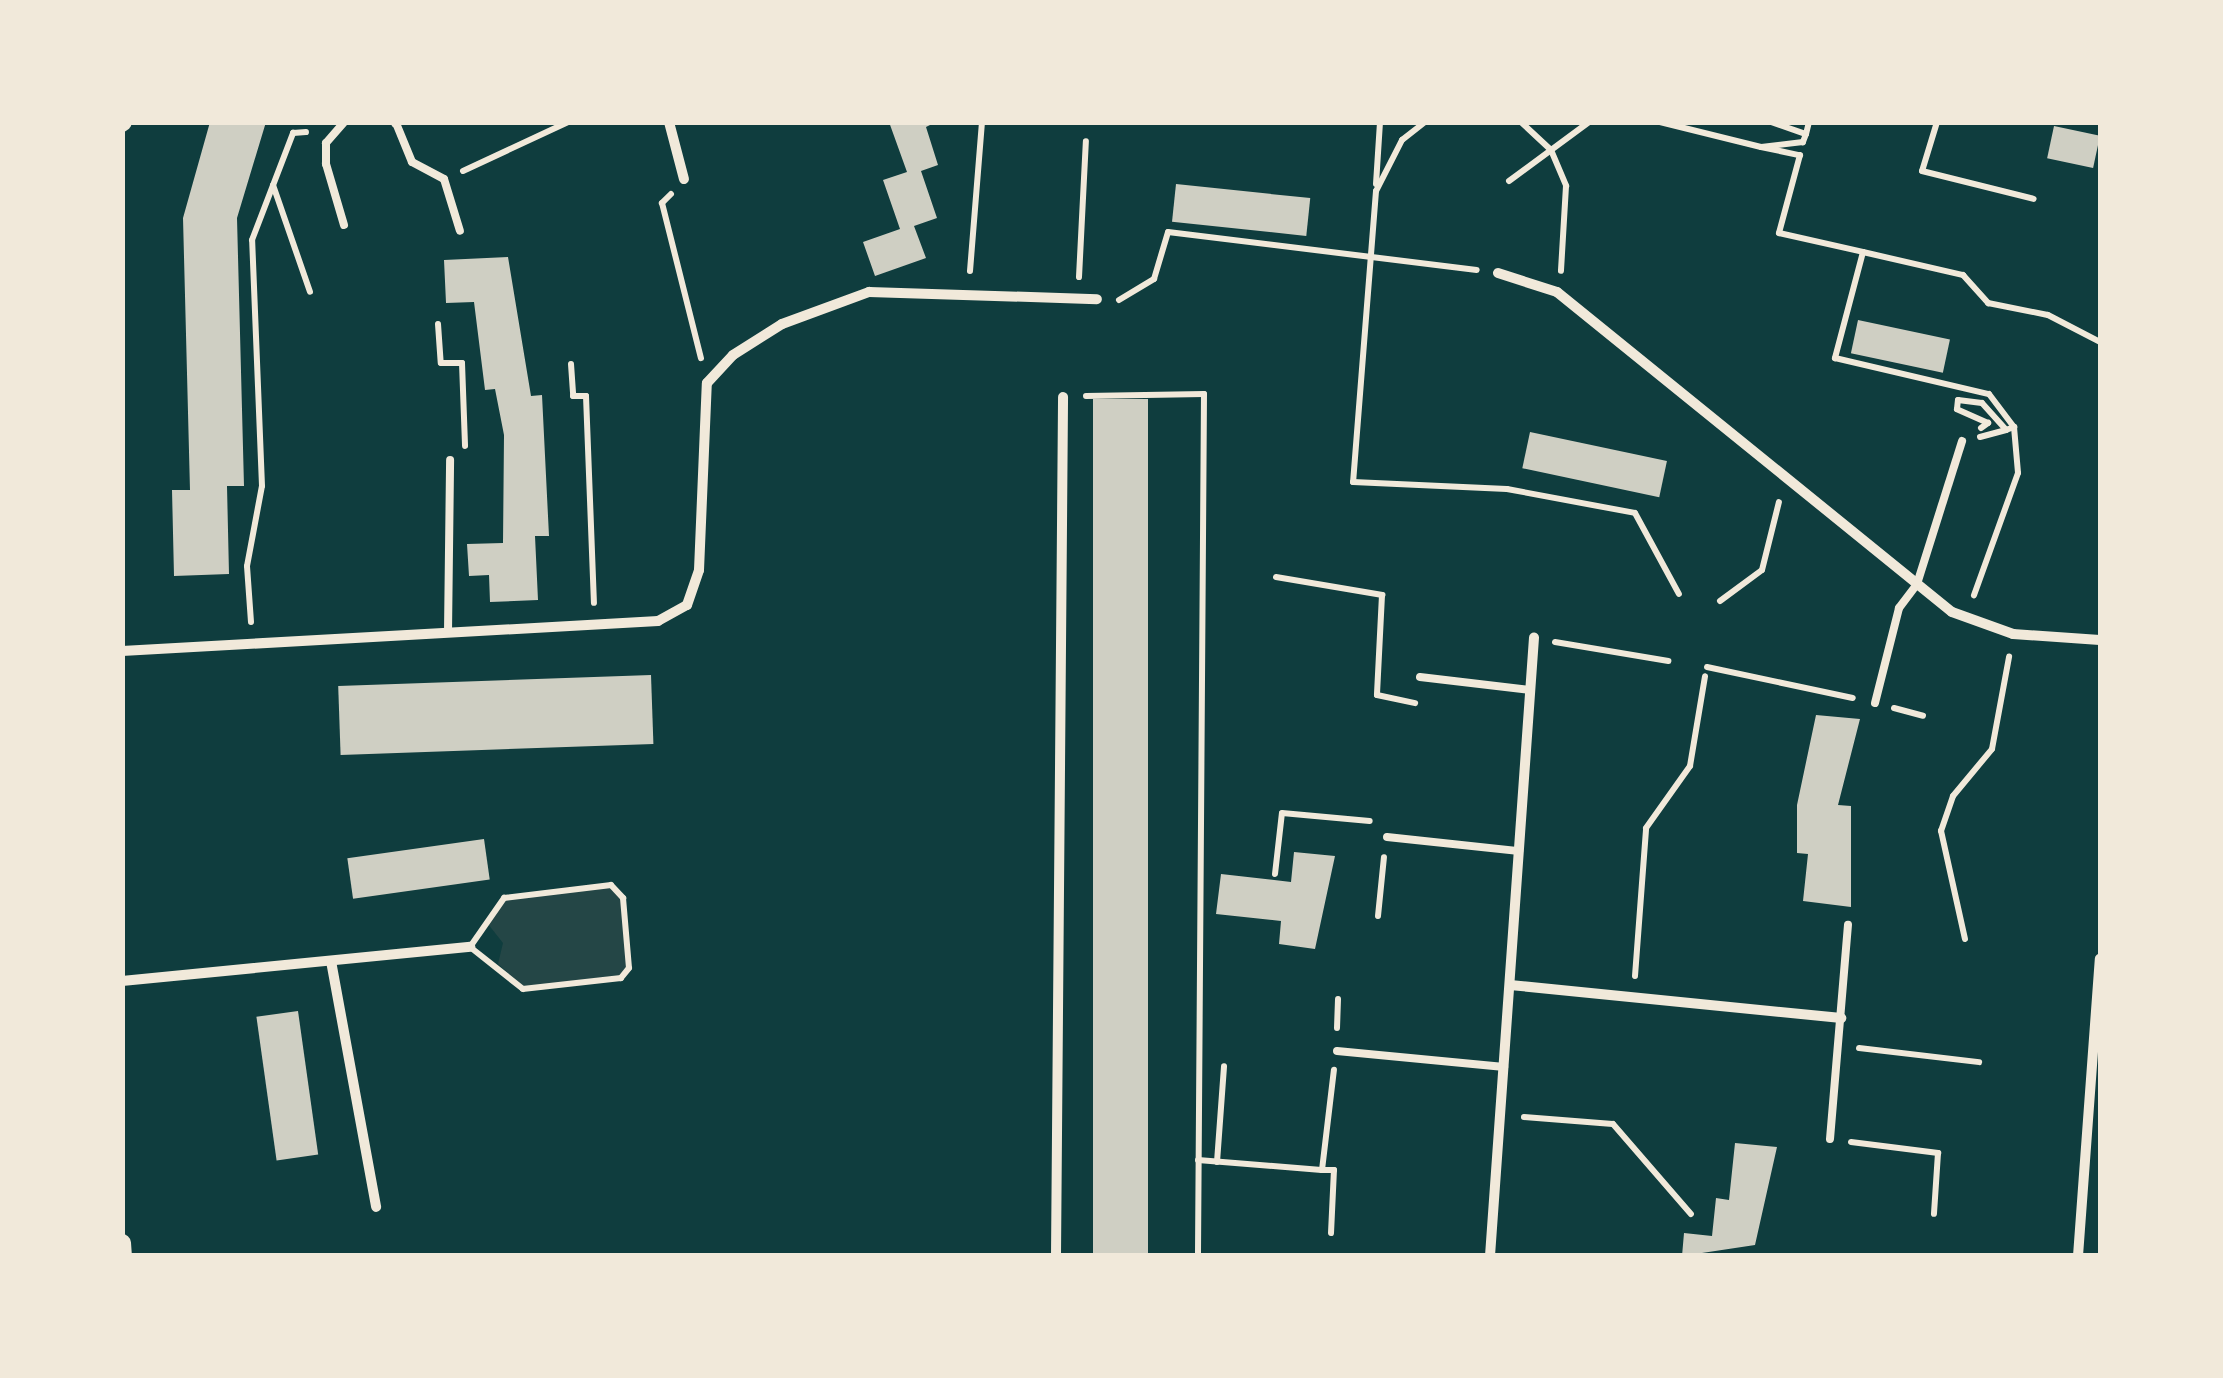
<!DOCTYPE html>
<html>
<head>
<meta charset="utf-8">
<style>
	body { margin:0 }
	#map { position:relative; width:2223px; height:1378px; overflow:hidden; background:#0f3d3e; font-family:"PT Sans Narrow",sans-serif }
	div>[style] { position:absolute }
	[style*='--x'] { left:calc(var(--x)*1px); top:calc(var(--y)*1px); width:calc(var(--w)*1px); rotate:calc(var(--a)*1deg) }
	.green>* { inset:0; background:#244646 }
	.building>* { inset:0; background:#cfcfc3; transform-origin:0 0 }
	.path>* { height:6px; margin:-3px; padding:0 3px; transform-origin:3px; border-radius:3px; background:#f1e9da }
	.service>* { height:8px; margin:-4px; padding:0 4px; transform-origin:4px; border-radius:4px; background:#f1e9da }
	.minor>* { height:10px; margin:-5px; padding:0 5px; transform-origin:5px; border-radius:5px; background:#f1e9da }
	.tertiary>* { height:18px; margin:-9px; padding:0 9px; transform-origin:9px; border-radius:9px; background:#f1e9da }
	span { translate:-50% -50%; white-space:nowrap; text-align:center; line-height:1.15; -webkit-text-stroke:9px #f1e9da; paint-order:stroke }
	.frame { position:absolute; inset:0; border:125px solid #f1e9da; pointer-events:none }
</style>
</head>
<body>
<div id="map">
	<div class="green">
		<i style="clip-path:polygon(610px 885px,622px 898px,628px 969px,621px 975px,524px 987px,498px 964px,503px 943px,488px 924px,504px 899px)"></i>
	</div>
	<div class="building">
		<i style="clip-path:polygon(210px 122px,266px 122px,237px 218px,244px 486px,227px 486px,229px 574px,174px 576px,172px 490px,190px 490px,183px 218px)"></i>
		<i style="clip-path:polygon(889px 122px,936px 122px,926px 127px,938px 165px,921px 171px,937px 218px,914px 226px,926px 258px,875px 276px,863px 242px,900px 229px,883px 180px,907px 172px)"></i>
		<i style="left:2054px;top:126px;width:47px;height:33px;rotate:12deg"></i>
		<i style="left:1176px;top:184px;width:135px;height:38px;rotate:6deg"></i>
		<i style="clip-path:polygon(508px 257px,531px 396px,542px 395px,549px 536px,535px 536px,538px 600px,490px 602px,489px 575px,469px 576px,467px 544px,503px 543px,504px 435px,495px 389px,485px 390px,474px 302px,446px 303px,444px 260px)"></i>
		<i style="left:1858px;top:320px;width:94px;height:34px;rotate:12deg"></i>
		<i style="left:1093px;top:399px;width:55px;height:857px"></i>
		<i style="left:1530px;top:432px;width:140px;height:37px;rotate:12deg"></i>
		<i style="left:651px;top:675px;width:69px;height:313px;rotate:88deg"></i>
		<i style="clip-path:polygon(1816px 715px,1860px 719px,1838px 805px,1851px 806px,1851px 907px,1803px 901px,1808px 854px,1797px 853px,1797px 805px)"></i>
		<i style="left:484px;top:839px;width:41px;height:138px;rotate:82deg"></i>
		<i style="clip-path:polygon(1294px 852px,1335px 856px,1315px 949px,1279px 944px,1281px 921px,1216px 914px,1221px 874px,1291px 882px)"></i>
		<i style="left:298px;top:1011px;width:145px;height:42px;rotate:82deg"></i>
		<i style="clip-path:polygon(1735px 1143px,1777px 1147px,1755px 1245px,1682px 1256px,1684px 1233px,1712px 1236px,1716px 1198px,1729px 1200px)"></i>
	</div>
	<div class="path">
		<i style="--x:1425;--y:122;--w:29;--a:142"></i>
		<i style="--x:1402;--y:140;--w:57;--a:117"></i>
		<i style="--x:1376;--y:191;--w:292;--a:94.5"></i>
		<i style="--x:1353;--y:482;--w:154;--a:2.6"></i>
		<i style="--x:1507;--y:489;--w:130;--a:10.6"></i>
		<i style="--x:1635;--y:513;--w:92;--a:61.5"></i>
		<i style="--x:1521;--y:122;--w:41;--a:43"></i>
		<i style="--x:1551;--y:150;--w:39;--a:67"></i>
		<i style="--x:1566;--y:186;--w:85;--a:93.4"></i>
		<i style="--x:1660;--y:122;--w:104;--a:13.9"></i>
		<i style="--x:1771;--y:122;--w:37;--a:19"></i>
		<i style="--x:1806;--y:134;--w:9;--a:111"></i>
		<i style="--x:1803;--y:142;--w:42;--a:173.2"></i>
		<i style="--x:1761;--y:147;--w:40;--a:12"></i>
		<i style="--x:1800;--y:155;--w:81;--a:105.1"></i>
		<i style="--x:1779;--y:233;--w:86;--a:12.7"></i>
		<i style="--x:1863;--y:252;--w:110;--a:104.8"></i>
		<i style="--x:1835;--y:358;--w:158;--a:13.2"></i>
		<i style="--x:1989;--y:394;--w:41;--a:52.9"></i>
		<i style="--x:2014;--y:427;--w:46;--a:85"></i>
		<i style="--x:2018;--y:473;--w:130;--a:109.8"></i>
		<i style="--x:1937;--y:122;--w:51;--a:107"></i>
		<i style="--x:1922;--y:171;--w:115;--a:14"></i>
		<i style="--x:1806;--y:134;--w:12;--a:-76"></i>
		<i style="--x:463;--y:171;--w:116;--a:-25"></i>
		<i style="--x:1509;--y:181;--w:99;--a:-36.4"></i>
		<i style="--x:1376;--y:184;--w:62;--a:-86.3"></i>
		<i style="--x:273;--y:185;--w:113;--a:70.9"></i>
		<i style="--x:671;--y:194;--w:13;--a:135"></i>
		<i style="--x:662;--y:203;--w:160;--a:75.9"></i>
		<i style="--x:1863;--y:252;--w:103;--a:13"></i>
		<i style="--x:1963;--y:275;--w:38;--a:48"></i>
		<i style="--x:1988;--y:303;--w:61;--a:11.3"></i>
		<i style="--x:2048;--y:315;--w:59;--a:27.4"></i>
		<i style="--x:970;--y:271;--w:149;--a:-85.4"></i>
		<i style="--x:1079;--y:277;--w:136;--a:-87.1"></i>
		<i style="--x:1119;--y:300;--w:41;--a:-31"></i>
		<i style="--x:1154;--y:279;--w:49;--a:-73.4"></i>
		<i style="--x:1168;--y:232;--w:311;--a:7"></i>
		<i style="--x:438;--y:324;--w:39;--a:86"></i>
		<i style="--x:441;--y:363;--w:21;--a:0"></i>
		<i style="--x:462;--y:363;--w:83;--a:87.9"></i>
		<i style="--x:571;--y:364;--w:32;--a:86"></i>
		<i style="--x:573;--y:396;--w:13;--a:0"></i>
		<i style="--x:586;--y:396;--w:207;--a:87.8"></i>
		<i style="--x:1086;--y:396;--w:118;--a:-1"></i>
		<i style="--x:1204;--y:394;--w:862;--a:90.4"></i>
		<i style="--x:1981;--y:428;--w:9;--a:-36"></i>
		<i style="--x:1988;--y:423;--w:34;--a:-156"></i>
		<i style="--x:1957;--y:409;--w:9;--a:-84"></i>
		<i style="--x:1958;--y:400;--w:24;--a:7"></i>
		<i style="--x:1982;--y:403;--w:36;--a:48"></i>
		<i style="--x:2006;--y:430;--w:9;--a:-21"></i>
		<i style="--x:1980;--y:437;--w:27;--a:-15"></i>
		<i style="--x:1276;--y:577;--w:108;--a:9.6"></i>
		<i style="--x:1382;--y:595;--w:100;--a:92.9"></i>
		<i style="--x:1377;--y:695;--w:39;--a:12"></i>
		<i style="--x:1720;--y:601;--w:52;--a:-36.4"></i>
		<i style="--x:1762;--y:570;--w:70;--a:-76"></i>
		<i style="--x:251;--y:622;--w:56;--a:-94.1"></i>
		<i style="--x:247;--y:566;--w:81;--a:-79.4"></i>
		<i style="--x:262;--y:486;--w:246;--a:-92.3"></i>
		<i style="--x:252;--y:240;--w:115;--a:-69"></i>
		<i style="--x:293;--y:133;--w:13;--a:-4"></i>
		<i style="--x:1555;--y:642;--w:115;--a:9.5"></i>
		<i style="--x:1707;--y:667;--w:149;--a:12"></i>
		<i style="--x:1894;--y:708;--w:30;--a:15"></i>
		<i style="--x:1275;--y:874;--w:61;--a:-83.5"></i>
		<i style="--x:1282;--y:813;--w:88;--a:5.2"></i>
		<i style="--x:611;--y:885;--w:18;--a:47"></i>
		<i style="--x:623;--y:898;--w:70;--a:85.1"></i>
		<i style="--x:629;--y:968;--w:13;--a:129"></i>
		<i style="--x:621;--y:978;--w:99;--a:173.6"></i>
		<i style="--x:523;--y:989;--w:68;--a:-141.6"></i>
		<i style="--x:470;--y:947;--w:60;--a:-55.2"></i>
		<i style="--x:504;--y:898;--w:108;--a:-6.9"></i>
		<i style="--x:1378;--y:916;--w:59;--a:-84.2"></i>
		<i style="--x:1965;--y:939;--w:111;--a:-102.5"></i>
		<i style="--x:1941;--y:831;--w:37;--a:-71"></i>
		<i style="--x:1953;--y:796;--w:61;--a:-50.3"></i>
		<i style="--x:1992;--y:749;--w:94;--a:-79.5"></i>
		<i style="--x:1635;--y:976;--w:148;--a:-85.7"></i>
		<i style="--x:1646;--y:828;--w:76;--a:-54.6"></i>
		<i style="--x:1690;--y:766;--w:91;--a:-80.5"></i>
		<i style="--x:1337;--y:1028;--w:29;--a:-88"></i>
		<i style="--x:1859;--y:1048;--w:121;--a:6.7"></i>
		<i style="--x:1524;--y:1117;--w:89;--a:4.5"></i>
		<i style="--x:1613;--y:1124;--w:119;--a:49.1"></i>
		<i style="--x:1851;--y:1142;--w:88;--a:7.2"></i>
		<i style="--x:1938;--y:1153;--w:61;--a:93.8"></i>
		<i style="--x:1198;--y:1160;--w:124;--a:4.6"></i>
		<i style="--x:1217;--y:1162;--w:96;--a:-85.8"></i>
		<i style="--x:1331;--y:1233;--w:63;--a:-87.3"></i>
		<i style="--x:1334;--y:1170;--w:12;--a:180"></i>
		<i style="--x:1322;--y:1170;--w:101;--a:-83.2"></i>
	</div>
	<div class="service">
		<i style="--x:396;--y:123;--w:42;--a:67.7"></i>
		<i style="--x:412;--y:162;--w:36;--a:28"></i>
		<i style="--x:444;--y:179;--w:54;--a:72.9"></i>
		<i style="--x:344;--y:225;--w:64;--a:-106.4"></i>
		<i style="--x:326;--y:164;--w:21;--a:-90"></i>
		<i style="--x:326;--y:143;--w:28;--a:-49"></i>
		<i style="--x:448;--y:632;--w:172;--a:-89.3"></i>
		<i style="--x:1420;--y:677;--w:111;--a:6.7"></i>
		<i style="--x:1875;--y:703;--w:98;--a:-75.8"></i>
		<i style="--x:1899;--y:608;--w:30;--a:-53"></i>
		<i style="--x:1917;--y:584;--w:150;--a:-72.5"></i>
		<i style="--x:1387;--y:837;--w:133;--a:6.1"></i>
		<i style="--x:1337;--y:1051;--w:168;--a:5.5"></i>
		<i style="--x:1830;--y:1139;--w:215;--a:-85.2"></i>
	</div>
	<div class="minor">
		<i style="--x:396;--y:122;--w:1;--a:90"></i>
		<i style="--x:669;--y:122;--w:59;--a:75.3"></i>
		<i style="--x:1498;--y:273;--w:62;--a:17.9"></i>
		<i style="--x:1557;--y:292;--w:508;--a:39.01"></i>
		<i style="--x:1952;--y:612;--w:65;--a:19.8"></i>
		<i style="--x:2013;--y:634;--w:87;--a:3.9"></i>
		<i style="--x:122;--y:651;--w:537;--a:-3.2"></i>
		<i style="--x:658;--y:621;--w:33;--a:-29"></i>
		<i style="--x:687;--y:605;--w:37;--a:-71"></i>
		<i style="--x:699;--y:570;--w:187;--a:-87.6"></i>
		<i style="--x:707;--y:383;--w:38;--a:-47"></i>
		<i style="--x:733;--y:355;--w:58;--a:-32.3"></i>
		<i style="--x:782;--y:324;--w:93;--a:-20.2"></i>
		<i style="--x:869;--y:292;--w:228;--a:1.8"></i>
		<i style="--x:331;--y:961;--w:250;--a:79.6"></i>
		<i style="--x:122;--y:981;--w:350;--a:-5.6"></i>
		<i style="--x:1510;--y:985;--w:333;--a:5.7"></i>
		<i style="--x:1056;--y:1256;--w:859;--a:-89.53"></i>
		<i style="--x:1490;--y:1256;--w:620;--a:-85.93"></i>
		<i style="--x:2078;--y:1256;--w:298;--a:-85.8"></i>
	</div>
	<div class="tertiary">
		<i style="--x:122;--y:123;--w:1;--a:-45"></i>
		<i style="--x:122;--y:1243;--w:13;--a:86"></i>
	</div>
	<div class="frame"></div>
</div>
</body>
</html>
